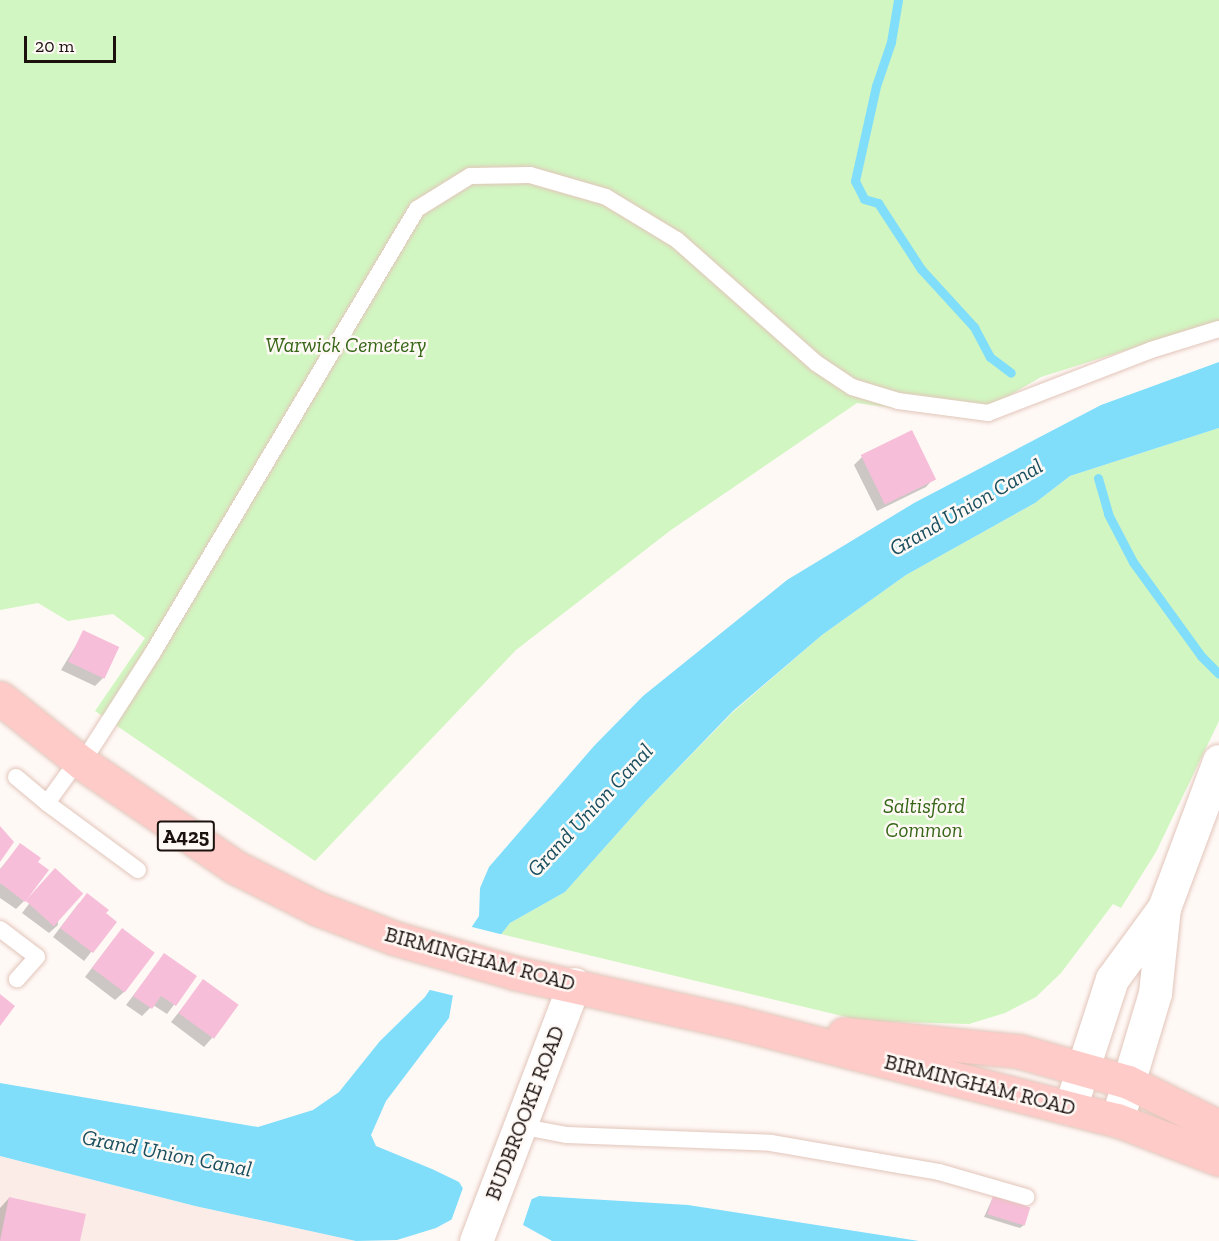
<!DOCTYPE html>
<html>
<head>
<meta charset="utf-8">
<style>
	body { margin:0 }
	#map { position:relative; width:1219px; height:1241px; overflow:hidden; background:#fff9f6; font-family:"Zilla Slab",serif }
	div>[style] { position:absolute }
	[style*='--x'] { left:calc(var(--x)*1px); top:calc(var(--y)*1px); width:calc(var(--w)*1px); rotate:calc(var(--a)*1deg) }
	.built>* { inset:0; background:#fcece7 }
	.green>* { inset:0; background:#d1f6c1 }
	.water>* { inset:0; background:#80defb }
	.pier>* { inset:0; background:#fff9f6 }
	.shadow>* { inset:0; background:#0003 }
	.stream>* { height:9px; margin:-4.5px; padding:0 4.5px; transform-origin:4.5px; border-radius:4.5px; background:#80defb }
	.building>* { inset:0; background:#f7bed9; transform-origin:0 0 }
	.roads { filter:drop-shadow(0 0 2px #e2c5ba) drop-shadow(0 0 2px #e2c5ba) }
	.service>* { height:16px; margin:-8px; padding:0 8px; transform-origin:8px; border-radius:8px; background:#fff }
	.minor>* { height:33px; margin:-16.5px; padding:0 16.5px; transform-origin:16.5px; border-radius:16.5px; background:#fff }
	.tertiary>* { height:33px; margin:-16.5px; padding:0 16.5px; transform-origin:16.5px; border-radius:16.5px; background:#fff }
	.primary>* { height:33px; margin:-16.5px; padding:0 16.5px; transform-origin:16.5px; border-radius:16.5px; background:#fecbc8 }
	span { translate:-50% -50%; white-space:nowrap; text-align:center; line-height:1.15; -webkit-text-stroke:5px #fff9f6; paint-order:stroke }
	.shield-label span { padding:2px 4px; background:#fff9f6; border:2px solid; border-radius:4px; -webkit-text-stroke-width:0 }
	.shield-label { font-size:20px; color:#1b120e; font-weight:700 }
	.park-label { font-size:21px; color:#356616; font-style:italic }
	.street-label { font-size:21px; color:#1b120e }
	.water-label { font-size:22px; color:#194f5e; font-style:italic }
	.scale { position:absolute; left:24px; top:36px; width:92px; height:27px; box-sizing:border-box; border:3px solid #1b120e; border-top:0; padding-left:8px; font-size:18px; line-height:21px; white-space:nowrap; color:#1b120e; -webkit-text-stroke:4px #fff9f6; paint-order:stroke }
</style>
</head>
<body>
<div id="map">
	<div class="built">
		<i style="clip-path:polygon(0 1156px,195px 1206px,356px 1241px,0 1241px)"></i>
	</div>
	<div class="green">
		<i style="clip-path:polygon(0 0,1219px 0,1219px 321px,1041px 377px,969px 419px,857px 403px,671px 530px,516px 650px,315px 861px,95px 711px,145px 638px,113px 614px,68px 621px,38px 603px,0 610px)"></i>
		<i style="clip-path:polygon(1219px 428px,1219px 721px,1156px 852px,1121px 908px,1113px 904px,1061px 973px,1036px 997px,1005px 1013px,969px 1024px,863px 1021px,501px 934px,510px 923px,565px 892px,647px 800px,733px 712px,822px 635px,906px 575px,1035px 503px,1070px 476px)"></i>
	</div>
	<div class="water">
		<i style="clip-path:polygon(1219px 362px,1219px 428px,1070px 476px,1035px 503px,906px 575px,822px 635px,733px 711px,647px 800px,565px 892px,510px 923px,453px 995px,449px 1018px,386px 1101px,371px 1135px,376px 1146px,432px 1169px,459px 1182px,464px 1190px,518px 1205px,539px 1196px,688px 1205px,919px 1241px,552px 1241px,523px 1225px,460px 1215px,436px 1228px,397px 1240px,356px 1241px,195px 1206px,0 1156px,0 1083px,258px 1127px,313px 1110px,339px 1092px,380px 1041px,425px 997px,479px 916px,480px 888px,489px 867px,594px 746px,643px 696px,787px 580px,914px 503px,1101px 405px)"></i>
	</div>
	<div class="pier">
		<i style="clip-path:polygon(468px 926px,504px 935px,455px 996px,426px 989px)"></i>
		<i style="clip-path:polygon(464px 1185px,518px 1202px,533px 1195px,522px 1228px,461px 1218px,450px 1224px)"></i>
	</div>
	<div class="shadow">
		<i style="clip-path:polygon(862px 457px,934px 478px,926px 487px,877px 511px,854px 465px)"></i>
		<i style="clip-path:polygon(84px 632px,103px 678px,95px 686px,61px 670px)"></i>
		<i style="clip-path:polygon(20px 845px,36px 862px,24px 901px,16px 909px,0 898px,0 869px)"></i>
		<i style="clip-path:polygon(55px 870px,58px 925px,49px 933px,22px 913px)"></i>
		<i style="clip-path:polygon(79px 903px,115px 922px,84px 961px,53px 937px)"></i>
		<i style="clip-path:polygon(114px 939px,124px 992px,115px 1000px,85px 977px)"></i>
		<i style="clip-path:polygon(164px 955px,195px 977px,167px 1014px,153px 1005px,142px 1016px,126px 1005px)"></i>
		<i style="clip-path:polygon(204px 981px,212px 1038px,204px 1047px,171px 1022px)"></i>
		<i style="clip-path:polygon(993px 1197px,1024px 1225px,1020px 1228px,984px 1217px)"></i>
		<i style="clip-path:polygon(9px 1198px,79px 1241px,0 1241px,0 1208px)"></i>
	</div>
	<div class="stream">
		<i style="--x:898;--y:0;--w:43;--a:99.5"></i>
		<i style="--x:891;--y:42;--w:46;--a:108.8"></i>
		<i style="--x:876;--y:86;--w:97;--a:102.5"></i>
		<i style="--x:855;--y:181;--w:20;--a:63"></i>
		<i style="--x:864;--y:199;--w:15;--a:16"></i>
		<i style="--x:878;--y:203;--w:79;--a:56.9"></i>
		<i style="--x:921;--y:269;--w:79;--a:47.6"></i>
		<i style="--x:974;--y:327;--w:34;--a:62"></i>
		<i style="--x:990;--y:357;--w:26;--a:37"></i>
		<i style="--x:1098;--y:478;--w:37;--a:74"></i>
		<i style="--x:1108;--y:514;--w:54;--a:62.5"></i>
		<i style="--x:1133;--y:562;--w:116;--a:54.1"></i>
		<i style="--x:1201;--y:656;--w:25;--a:45"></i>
	</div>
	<div class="building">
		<i style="left:912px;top:430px;width:55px;height:57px;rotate:64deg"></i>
		<i style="left:83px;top:630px;width:40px;height:35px;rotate:25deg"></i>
		<i style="clip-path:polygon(0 826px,14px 842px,0 862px)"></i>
		<i style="clip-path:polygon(20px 843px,41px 858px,38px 862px,49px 870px,25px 902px,0 883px,0 870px)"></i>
		<i style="left:55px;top:868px;width:38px;height:44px;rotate:42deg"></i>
		<i style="clip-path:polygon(87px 893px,109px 910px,106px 913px,117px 922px,93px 953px,60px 928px)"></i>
		<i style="left:122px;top:928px;width:41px;height:50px;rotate:37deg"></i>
		<i style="clip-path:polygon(164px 953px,197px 976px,176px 1006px,161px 996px,152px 1009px,133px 996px)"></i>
		<i style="left:203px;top:979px;width:44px;height:42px;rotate:36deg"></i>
		<i style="clip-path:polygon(0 994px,15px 1006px,0 1026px)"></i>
		<i style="left:993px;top:1196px;width:39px;height:19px;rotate:17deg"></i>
		<i style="clip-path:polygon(9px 1197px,86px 1214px,80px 1241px,0 1241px)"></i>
	</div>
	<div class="roads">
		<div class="service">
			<i style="--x:82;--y:763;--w:130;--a:-57.3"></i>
			<i style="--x:152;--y:654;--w:518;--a:-59.23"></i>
			<i style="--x:417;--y:209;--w:62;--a:-31.9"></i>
			<i style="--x:470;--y:176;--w:60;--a:-1"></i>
			<i style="--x:530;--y:175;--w:79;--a:16.1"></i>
			<i style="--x:606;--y:197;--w:83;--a:31.2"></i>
			<i style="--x:677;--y:240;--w:186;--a:41.5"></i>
			<i style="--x:816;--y:363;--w:43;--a:33.7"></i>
			<i style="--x:852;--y:387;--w:48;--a:16.9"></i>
			<i style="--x:898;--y:401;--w:91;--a:7.6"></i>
			<i style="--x:988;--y:413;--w:175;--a:-21.1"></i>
			<i style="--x:1151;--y:350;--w:71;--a:-17.2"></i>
			<i style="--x:16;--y:777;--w:40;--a:40"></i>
			<i style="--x:47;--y:803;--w:53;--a:-54.2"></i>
			<i style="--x:47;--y:803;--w:113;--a:36.4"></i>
			<i style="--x:0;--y:929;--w:46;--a:37.1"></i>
			<i style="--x:37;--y:957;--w:30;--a:132"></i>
			<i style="--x:519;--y:1126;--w:49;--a:10.6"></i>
			<i style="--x:567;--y:1135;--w:204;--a:2.2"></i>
			<i style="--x:771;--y:1143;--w:170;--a:9.8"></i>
			<i style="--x:939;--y:1172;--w:91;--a:16"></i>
		</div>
		<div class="minor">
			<i style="--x:476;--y:1241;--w:275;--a:-69.1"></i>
		</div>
		<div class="tertiary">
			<i style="--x:1070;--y:1108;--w:136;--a:-72"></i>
			<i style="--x:1112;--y:979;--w:88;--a:-53.8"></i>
			<i style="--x:1117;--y:1120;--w:133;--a:-73.3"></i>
			<i style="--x:1155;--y:993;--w:85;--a:-84"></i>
			<i style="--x:1164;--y:908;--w:157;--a:-69.5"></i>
		</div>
		<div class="primary">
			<i style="--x:0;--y:698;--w:105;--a:38.4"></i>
			<i style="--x:82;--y:763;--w:185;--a:34.2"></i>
			<i style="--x:235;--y:867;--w:91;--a:26.8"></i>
			<i style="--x:316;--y:908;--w:84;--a:21"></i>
			<i style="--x:394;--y:938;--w:126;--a:16.1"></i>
			<i style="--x:515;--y:973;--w:229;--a:12.6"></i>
			<i style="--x:738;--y:1023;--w:391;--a:14.4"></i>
			<i style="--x:1117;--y:1120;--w:109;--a:20.9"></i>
			<i style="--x:844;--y:1034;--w:175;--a:5.6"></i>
			<i style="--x:1018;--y:1051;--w:114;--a:15.7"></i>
			<i style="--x:1128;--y:1082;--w:102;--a:26.3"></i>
		</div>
	</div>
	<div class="shield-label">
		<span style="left:186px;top:836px">A425</span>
	</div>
	<div class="park-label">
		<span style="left:346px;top:345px">Warwick Cemetery</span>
		<span style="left:924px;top:818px">Saltisford<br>Common</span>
	</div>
	<div class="street-label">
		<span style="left:480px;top:959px;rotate:15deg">BIRMINGHAM ROAD</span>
		<span style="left:980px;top:1085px;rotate:14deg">BIRMINGHAM ROAD</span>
		<span style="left:525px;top:1113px;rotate:-69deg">BUDBROOKE ROAD</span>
	</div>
	<div class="water-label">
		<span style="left:966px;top:507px;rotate:-30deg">Grand Union Canal</span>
		<span style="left:590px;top:810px;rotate:-47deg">Grand Union Canal</span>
		<span style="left:167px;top:1153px;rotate:11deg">Grand Union Canal</span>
	</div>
	<div class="scale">20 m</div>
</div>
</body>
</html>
